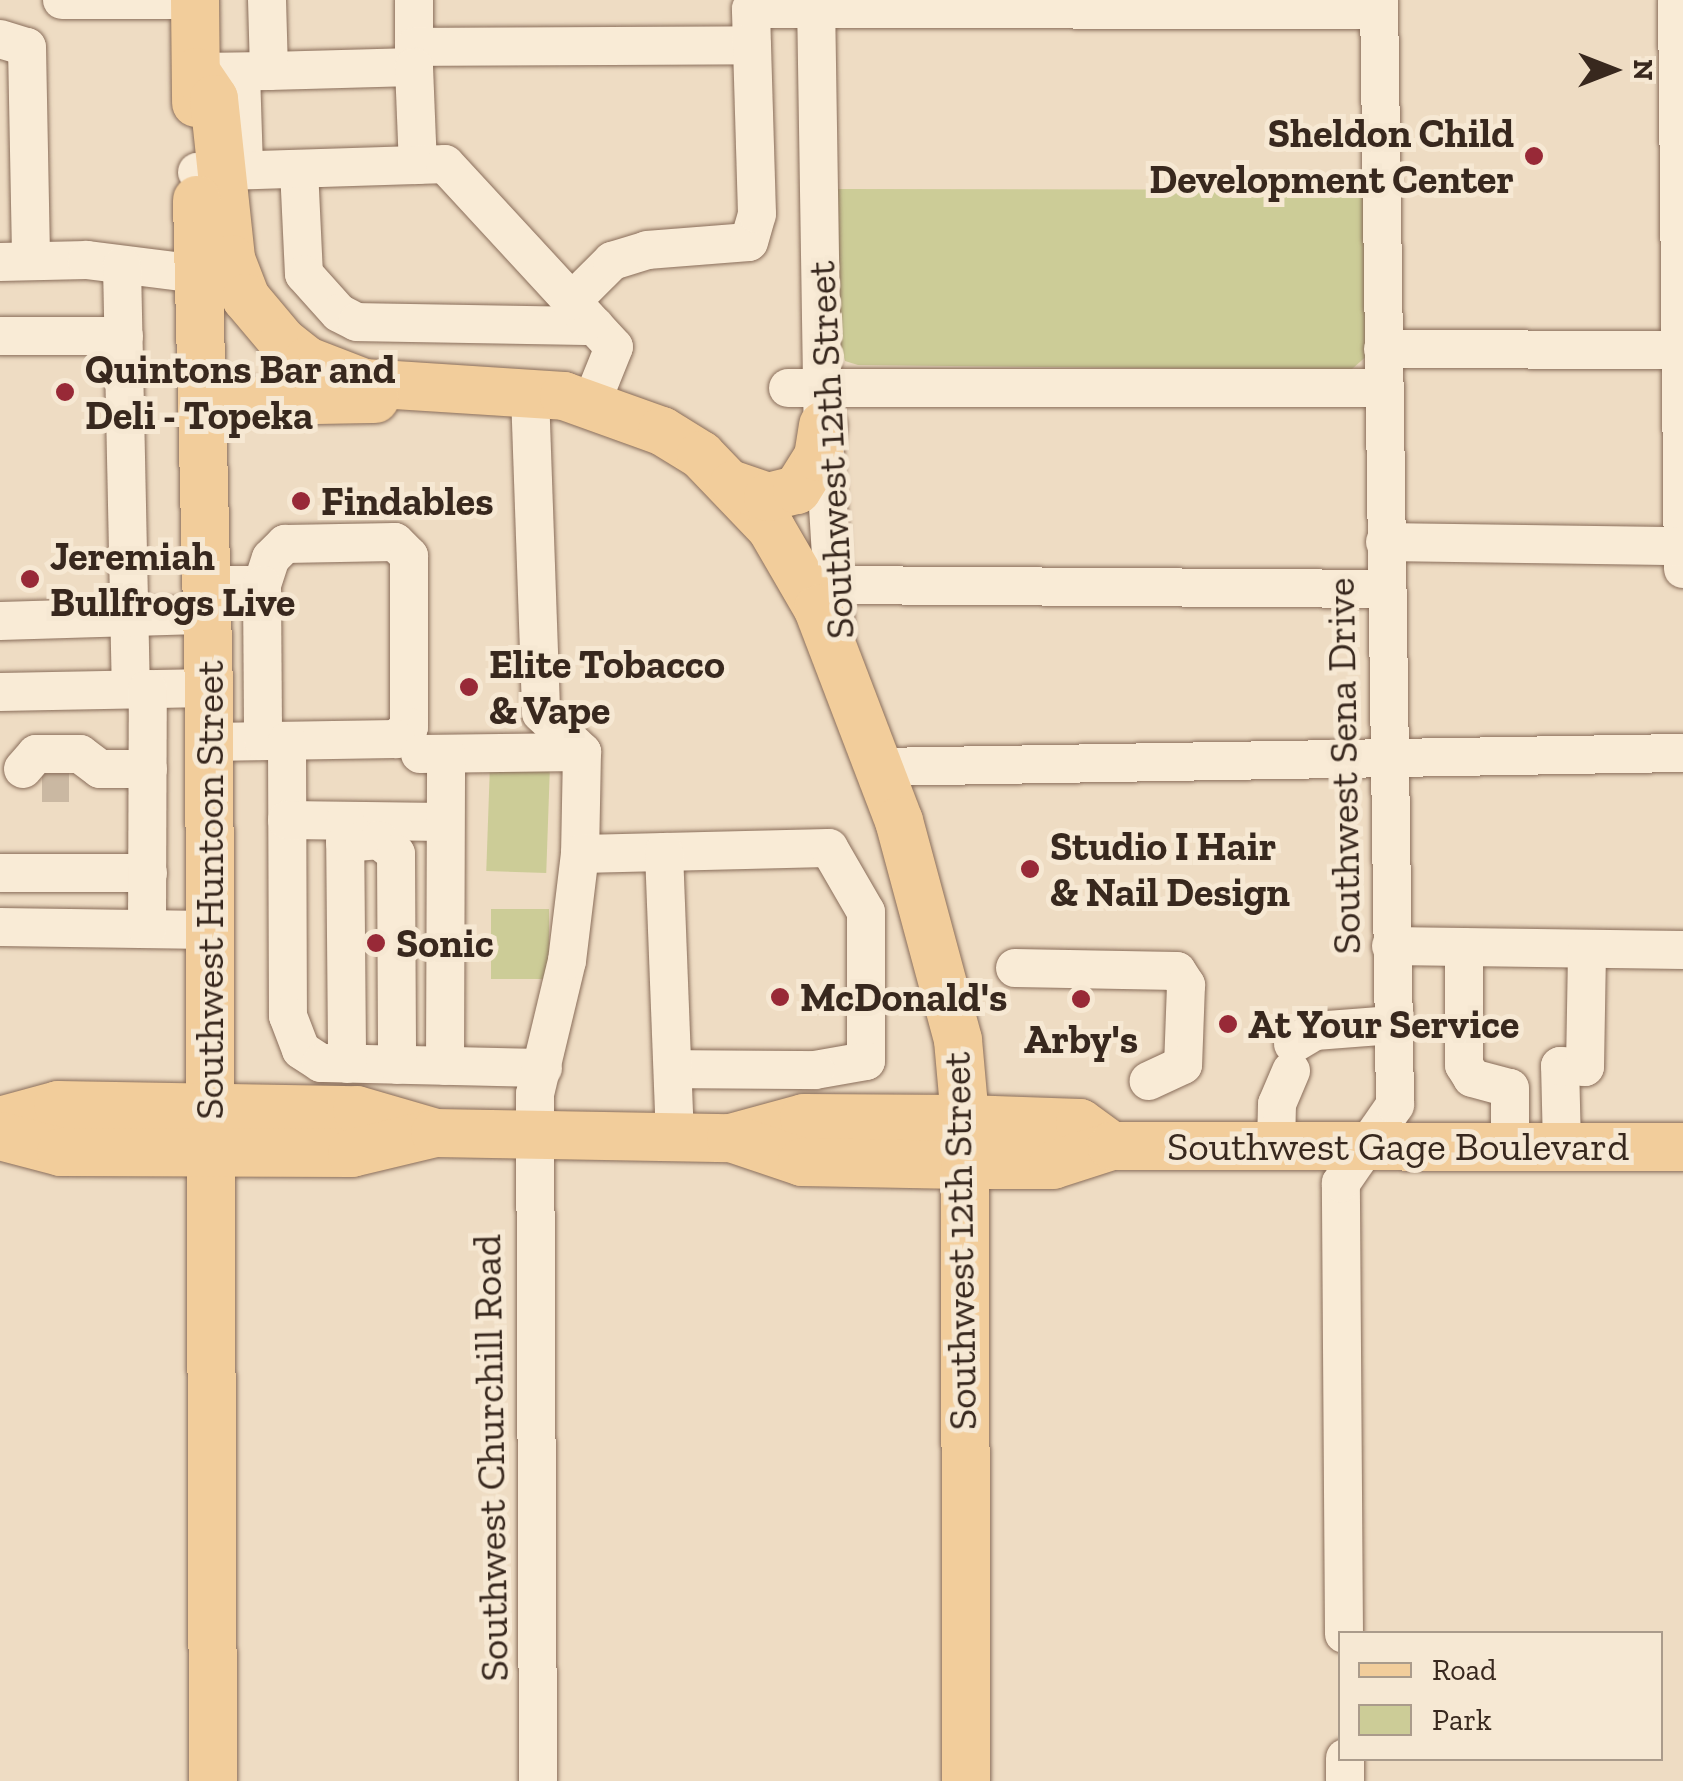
<!DOCTYPE html>
<html>
<head>
<meta charset="utf-8">
<style>
	body { margin:0 }
	#map { position:relative; width:1683px; height:1781px; overflow:hidden; background:#eedcc3; font-family:"Zilla Slab",serif }
	div>[style] { position:absolute }
	[style*='--x'] { left:calc(var(--x)*1px); top:calc(var(--y)*1px); width:calc(var(--w)*1px); rotate:calc(var(--a)*1deg) }
	.green>* { inset:0; background:#cccc97; transform-origin:0 0 }
	.minor-tunnel>* { height:38px; margin-top:-19px; transform-origin:0; background:repeating-linear-gradient(90deg,#cab8a2 0 38px,transparent 0 57px) }
	.roads { filter:drop-shadow(0 0 2px #896d5a) drop-shadow(0 0 2px #896d5a) }
	.minor>* { height:38px; margin:-19px; padding:0 19px; transform-origin:19px; border-radius:19px; background:#f9ebd6 }
	.major>* { height:48px; margin:-24px; padding:0 24px; transform-origin:24px; border-radius:24px; background:#f2cd9b }
	.dots>* { width:28px; height:28px; translate:-50% -50%; box-sizing:border-box; border:5px solid #f6e8d3; border-radius:50% }
	span { translate:-50% -50%; white-space:nowrap; text-align:center; line-height:1.15; -webkit-text-stroke:10px #f6e8d3; paint-order:stroke }
	.poi-label { font-size:40px; color:#38281e; font-weight:700 }
	.right { translate:-100% -50%; text-align:right }
	.left { translate:0 -50%; text-align:left }
	.street-label { font-size:40px; color:#38281e }
	.legend { position:absolute; left:1338px; top:1631px; width:325px; height:130px; box-sizing:border-box; background:#f6e8d3; border:2px solid #aa9b8b; margin:0; padding:12px 18px; list-style:none; font-size:30px; color:#38281e }
	.legend li { display:flex; align-items:center; gap:20px; height:50px }
	.legend b { width:50px; border:2px solid #aa9b8b }
	.north { position:absolute; left:1563px; top:20px; width:100px; height:100px; -webkit-text-stroke:8px #f6e8d3; paint-order:stroke; rotate:90deg; font-size:28px; font-weight:700; line-height:40px; text-align:center; color:#38281e }
	.north::after { content:''; display:block; margin:auto; width:35px; height:45px; background:#38281e; clip-path:polygon(50% 0,100% 100%,50% 72%,0 100%) }
</style>
</head>
<body>
<div id="map">
	<div class="green">
		<i style="clip-path:polygon(838px 189px,1369px 190px,1370px 353px,1352px 369px,1335px 370px,858px 365px,845px 361px,841px 348px)"></i>
		<i style="left:490px;top:764px;width:60px;height:107px;rotate:2deg"></i>
		<i style="left:491px;top:909px;width:58px;height:70px"></i>
	</div>
	<div class="minor-tunnel">
		<i style="--x:42;--y:783;--w:27;--a:0"></i>
	</div>
	<div class="roads">
		<div class="minor">
			<i style="--x:62;--y:0;--w:133;--a:0"></i>
			<i style="--x:414;--y:0;--w:67;--a:90"></i>
			<i style="--x:816;--y:0;--w:425;--a:89.1"></i>
			<i style="--x:823;--y:425;--w:212;--a:86.5"></i>
			<i style="--x:1677;--y:0;--w:569;--a:89.4"></i>
			<i style="--x:0;--y:39;--w:28;--a:17"></i>
			<i style="--x:27;--y:47;--w:214;--a:88.9"></i>
			<i style="--x:414;--y:47;--w:338;--a:-0.3"></i>
			<i style="--x:269;--y:71;--w:145;--a:-1.6"></i>
			<i style="--x:414;--y:67;--w:98;--a:87.7"></i>
			<i style="--x:196;--y:72;--w:73;--a:-0.8"></i>
			<i style="--x:269;--y:71;--w:71;--a:-91.6"></i>
			<i style="--x:241;--y:72;--w:98;--a:88.2"></i>
			<i style="--x:299;--y:169;--w:105;--a:87.3"></i>
			<i style="--x:304;--y:274;--w:52;--a:48.1"></i>
			<i style="--x:339;--y:313;--w:20;--a:27"></i>
			<i style="--x:357;--y:322;--w:238;--a:1"></i>
			<i style="--x:197;--y:172;--w:248;--a:-1.8"></i>
			<i style="--x:445;--y:164;--w:249;--a:47.3"></i>
			<i style="--x:614;--y:347;--w:61;--a:112"></i>
			<i style="--x:0;--y:262;--w:87;--a:-1.3"></i>
			<i style="--x:87;--y:260;--w:112;--a:7.2"></i>
			<i style="--x:122;--y:266;--w:423;--a:88.8"></i>
			<i style="--x:572;--y:301;--w:57;--a:-45"></i>
			<i style="--x:612;--y:261;--w:37;--a:-17"></i>
			<i style="--x:647;--y:250;--w:102;--a:-4.5"></i>
			<i style="--x:749;--y:242;--w:29;--a:-74"></i>
			<i style="--x:757;--y:214;--w:205;--a:-91.7"></i>
			<i style="--x:751;--y:9;--w:628;--a:0.09"></i>
			<i style="--x:0;--y:336;--w:124;--a:0"></i>
			<i style="--x:1383;--y:349;--w:300;--a:0.2"></i>
			<i style="--x:788;--y:388;--w:595;--a:0"></i>
			<i style="--x:530;--y:394;--w:319;--a:88"></i>
			<i style="--x:541;--y:713;--w:57;--a:43.6"></i>
			<i style="--x:582;--y:752;--w:102;--a:91.1"></i>
			<i style="--x:580;--y:854;--w:249;--a:-1.4"></i>
			<i style="--x:829;--y:848;--w:74;--a:60"></i>
			<i style="--x:866;--y:912;--w:149;--a:90"></i>
			<i style="--x:866;--y:1061;--w:52;--a:170"></i>
			<i style="--x:815;--y:1070;--w:140;--a:-179.6"></i>
			<i style="--x:1385;--y:542;--w:298;--a:0.8"></i>
			<i style="--x:207;--y:585;--w:55;--a:0"></i>
			<i style="--x:262;--y:585;--w:28;--a:-72"></i>
			<i style="--x:271;--y:558;--w:20;--a:-45"></i>
			<i style="--x:285;--y:544;--w:110;--a:-1"></i>
			<i style="--x:395;--y:542;--w:20;--a:45"></i>
			<i style="--x:409;--y:556;--w:171;--a:90"></i>
			<i style="--x:409;--y:727;--w:18;--a:137"></i>
			<i style="--x:396;--y:739;--w:187;--a:179.1"></i>
			<i style="--x:262;--y:585;--w:156;--a:89.6"></i>
			<i style="--x:832;--y:585;--w:553;--a:0.41"></i>
			<i style="--x:0;--y:621;--w:208;--a:-1.7"></i>
			<i style="--x:0;--y:692;--w:209;--a:-1.1"></i>
			<i style="--x:287;--y:741;--w:275;--a:89.8"></i>
			<i style="--x:288;--y:1016;--w:36;--a:69"></i>
			<i style="--x:301;--y:1050;--w:24;--a:33"></i>
			<i style="--x:321;--y:1063;--w:222;--a:1.3"></i>
			<i style="--x:420;--y:754;--w:162;--a:-0.7"></i>
			<i style="--x:879;--y:767;--w:804;--a:-1"></i>
			<i style="--x:23;--y:769;--w:20;--a:-49"></i>
			<i style="--x:36;--y:754;--w:44;--a:0"></i>
			<i style="--x:80;--y:754;--w:25;--a:37"></i>
			<i style="--x:100;--y:769;--w:48;--a:0"></i>
			<i style="--x:287;--y:820;--w:158;--a:0.7"></i>
			<i style="--x:345;--y:821;--w:243;--a:89.5"></i>
			<i style="--x:345;--y:843;--w:34;--a:-5"></i>
			<i style="--x:379;--y:840;--w:22;--a:39"></i>
			<i style="--x:396;--y:854;--w:211;--a:89.7"></i>
			<i style="--x:664;--y:852;--w:285;--a:87.8"></i>
			<i style="--x:0;--y:873;--w:148;--a:0"></i>
			<i style="--x:0;--y:927;--w:209;--a:0.8"></i>
			<i style="--x:147;--y:929;--w:240;--a:-89.8"></i>
			<i style="--x:1391;--y:946;--w:292;--a:0.8"></i>
			<i style="--x:1464;--y:947;--w:118;--a:90"></i>
			<i style="--x:1464;--y:1065;--w:15;--a:58"></i>
			<i style="--x:1472;--y:1078;--w:39;--a:15"></i>
			<i style="--x:1510;--y:1088;--w:58;--a:90"></i>
			<i style="--x:1015;--y:968;--w:162;--a:1.1"></i>
			<i style="--x:1177;--y:971;--w:17;--a:57"></i>
			<i style="--x:1186;--y:985;--w:80;--a:92.1"></i>
			<i style="--x:1183;--y:1065;--w:38;--a:155"></i>
			<i style="--x:1293;--y:1044;--w:26;--a:-31"></i>
			<i style="--x:1315;--y:1031;--w:78;--a:-4.4"></i>
			<i style="--x:445;--y:1066;--w:312;--a:-89.8"></i>
			<i style="--x:1276;--y:1145;--w:41;--a:-88.6"></i>
			<i style="--x:1277;--y:1104;--w:36;--a:-67"></i>
			<i style="--x:1562;--y:1146;--w:80;--a:-91.4"></i>
			<i style="--x:1560;--y:1066;--w:25;--a:2"></i>
			<i style="--x:1585;--y:1067;--w:118;--a:-89"></i>
			<i style="--x:1344;--y:1634;--w:451;--a:-90.4"></i>
			<i style="--x:1341;--y:1183;--w:95;--a:-55.3"></i>
			<i style="--x:1395;--y:1105;--w:1105;--a:-90.83"></i>
			<i style="--x:1345;--y:1758;--w:23;--a:90"></i>
			<i style="--x:538;--y:1781;--w:687;--a:-90.25"></i>
			<i style="--x:535;--y:1094;--w:137;--a:-76.5"></i>
			<i style="--x:567;--y:961;--w:108;--a:-83.1"></i>
		</div>
		<div class="major">
			<i style="--x:195;--y:0;--w:103;--a:89.4"></i>
			<i style="--x:196;--y:72;--w:32;--a:56"></i>
			<i style="--x:214;--y:99;--w:161;--a:83.9"></i>
			<i style="--x:231;--y:259;--w:42;--a:69"></i>
			<i style="--x:246;--y:298;--w:57;--a:49.9"></i>
			<i style="--x:283;--y:342;--w:31;--a:38"></i>
			<i style="--x:307;--y:361;--w:61;--a:21.1"></i>
			<i style="--x:364;--y:383;--w:200;--a:3.7"></i>
			<i style="--x:564;--y:396;--w:104;--a:19.7"></i>
			<i style="--x:662;--y:431;--w:46;--a:31.6"></i>
			<i style="--x:701;--y:455;--w:101;--a:46.2"></i>
			<i style="--x:771;--y:528;--w:94;--a:59.9"></i>
			<i style="--x:818;--y:609;--w:227;--a:69.1"></i>
			<i style="--x:899;--y:821;--w:227;--a:74.9"></i>
			<i style="--x:958;--y:1040;--w:79;--a:84.9"></i>
			<i style="--x:965;--y:1119;--w:662;--a:89.91"></i>
			<i style="--x:197;--y:200;--w:488;--a:88.6"></i>
			<i style="--x:209;--y:688;--w:1093;--a:89.79"></i>
			<i style="--x:204;--y:402;--w:171;--a:-1"></i>
			<i style="--x:733;--y:485;--w:37;--a:19"></i>
			<i style="--x:768;--y:497;--w:30;--a:-14"></i>
			<i style="--x:797;--y:490;--w:39;--a:-58"></i>
			<i style="--x:818;--y:457;--w:32;--a:-81"></i>
			<i style="--x:0;--y:1121;--w:60;--a:-15.4"></i>
			<i style="--x:58;--y:1105;--w:299;--a:1"></i>
			<i style="--x:357;--y:1110;--w:78;--a:16.3"></i>
			<i style="--x:0;--y:1136;--w:63;--a:14.7"></i>
			<i style="--x:61;--y:1152;--w:291;--a:0.2"></i>
			<i style="--x:352;--y:1153;--w:85;--a:-13.5"></i>
			<i style="--x:435;--y:1133;--w:296;--a:1"></i>
			<i style="--x:731;--y:1138;--w:76;--a:-15.3"></i>
			<i style="--x:804;--y:1118;--w:161;--a:0.4"></i>
			<i style="--x:965;--y:1119;--w:115;--a:2"></i>
			<i style="--x:1080;--y:1123;--w:39;--a:36"></i>
			<i style="--x:731;--y:1138;--w:75;--a:18.7"></i>
			<i style="--x:802;--y:1162;--w:163;--a:1.1"></i>
			<i style="--x:965;--y:1165;--w:88;--a:0"></i>
			<i style="--x:1053;--y:1165;--w:62;--a:-17.9"></i>
			<i style="--x:1112;--y:1146;--w:571;--a:0.1"></i>
		</div>
	</div>
	<div class="dots">
		<i style="left:1534px;top:156px;background:#982937"></i>
		<i style="left:65px;top:392px;background:#982937"></i>
		<i style="left:301px;top:501px;background:#982937"></i>
		<i style="left:30px;top:579px;background:#982937"></i>
		<i style="left:469px;top:687px;background:#982937"></i>
		<i style="left:1030px;top:869px;background:#982937"></i>
		<i style="left:376px;top:943px;background:#982937"></i>
		<i style="left:780px;top:997px;background:#982937"></i>
		<i style="left:1081px;top:999px;background:#982937"></i>
		<i style="left:1228px;top:1024px;background:#982937"></i>
	</div>
	<div class="poi-label">
		<span class="right" style="left:1514px;top:156px">Sheldon Child<br>Development Center</span>
		<span class="left" style="left:85px;top:392px">Quintons Bar and<br>Deli - Topeka</span>
		<span class="left" style="left:321px;top:501px">Findables</span>
		<span class="left" style="left:50px;top:579px">Jeremiah<br>Bullfrogs Live</span>
		<span class="left" style="left:489px;top:687px">Elite Tobacco<br>&amp; Vape</span>
		<span class="left" style="left:1050px;top:869px">Studio I Hair<br>&amp; Nail Design</span>
		<span class="left" style="left:396px;top:943px">Sonic</span>
		<span class="left" style="left:800px;top:997px">McDonald's</span>
		<span class="left" style="left:1248px;top:1024px">At Your Service</span>
		<span style="left:1081px;top:1039px">Arby's</span>
	</div>
	<div class="street-label">
		<span style="left:830px;top:450px;rotate:-93deg">Southwest 12th Street</span>
		<span style="left:1343px;top:766px;rotate:-91deg">Southwest Sena Drive</span>
		<span style="left:209px;top:890px;rotate:-90deg">Southwest Huntoon Street</span>
		<span style="left:1398px;top:1146px">Southwest Gage Boulevard</span>
		<span style="left:959px;top:1241px;rotate:-91deg">Southwest 12th Street</span>
		<span style="left:490px;top:1458px;rotate:-91deg">Southwest Churchill Road</span>
	</div>
	<ul class="legend">
	<li><b style="height:12px;background:#f2cd9b"></b>Road</li>
	<li><b style="height:28px;background:#cccc97"></b>Park</li>
	</ul>
	<div class="north">N</div>
</div>
</body>
</html>
